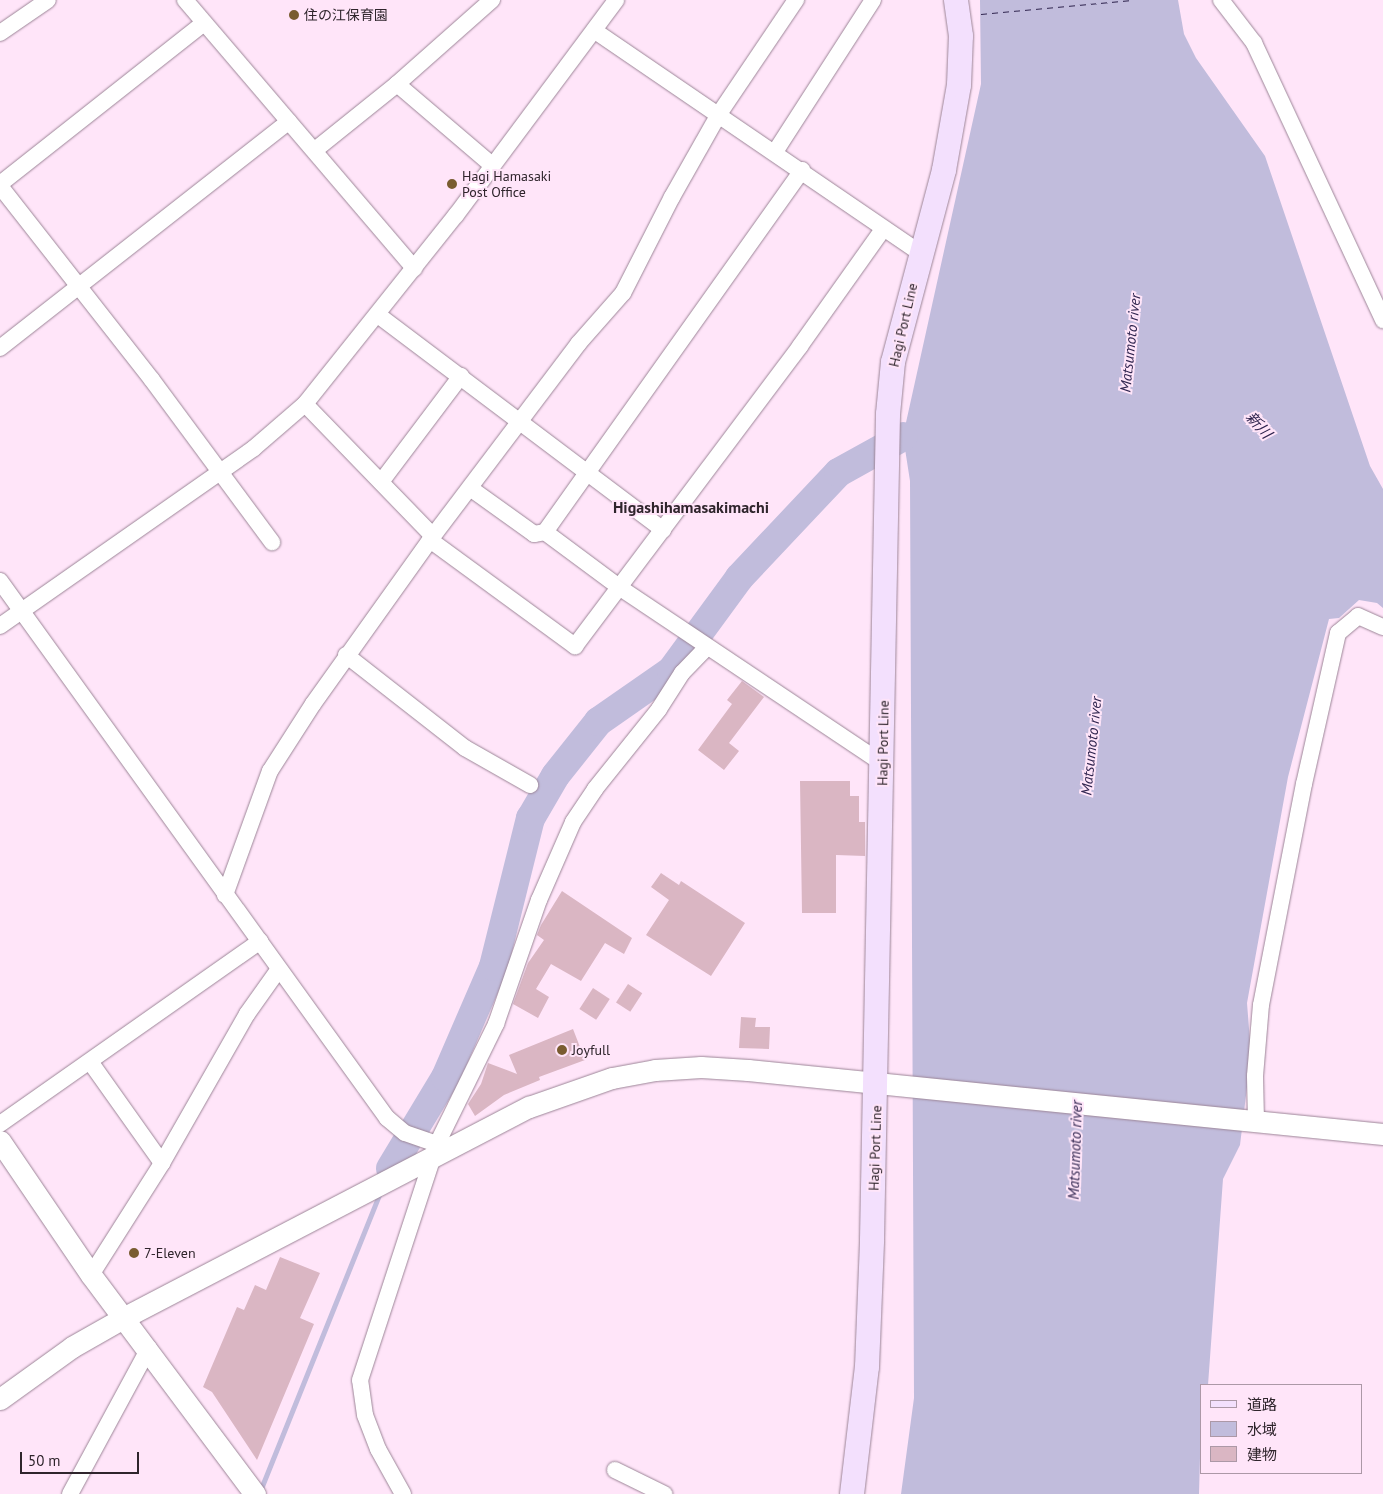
<!DOCTYPE html>
<html>
<head>
<meta charset="utf-8">
<style>
	body { margin:0 }
	#map { position:relative; width:1383px; height:1494px; overflow:hidden; background:#ffe5f9; font-family:"PT Sans","Noto Sans JP",sans-serif }
	div>[style] { position:absolute }
	[style*='--x'] { left:calc(var(--x)*1px); top:calc(var(--y)*1px); width:calc(var(--w)*1px); rotate:calc(var(--a)*1deg) }
	.water>* { inset:0; background:#c1bcdc }
	.stream>* { height:5px; margin:-2.5px; padding:0 2.5px; transform-origin:2.5px; border-radius:2.5px; background:#c1bcdc }
	.river>* { height:29px; margin:-14.5px; padding:0 14.5px; transform-origin:14.5px; border-radius:14.5px; background:#c1bcdc }
	.ferry>* { height:1px; margin-top:-0.5px; transform-origin:0; background:repeating-linear-gradient(90deg,#2f244e 0 6px,transparent 0 11px) }
	.building>* { inset:0; background:#dab6c3; transform-origin:0 0 }
	.roads { filter:drop-shadow(0 0 1px #9c8597) drop-shadow(0 0 1px #9c8597) }
	.minor>* { height:16px; margin:-8px; padding:0 8px; transform-origin:8px; border-radius:8px; background:#fff }
	.tertiary>* { height:21px; margin:-10.5px; padding:0 10.5px; transform-origin:10.5px; border-radius:10.5px; background:#fff }
	.secondary>* { height:24px; margin:-12px; padding:0 12px; transform-origin:12px; border-radius:12px; background:#f3e0fd }
	.dots>* { width:14px; height:14px; translate:-50% -50%; box-sizing:border-box; border:2px solid #ffe5f9; border-radius:50% }
	span { translate:-50% -50%; white-space:nowrap; text-align:center; line-height:1.15; -webkit-text-stroke:4px #ffe5f9; paint-order:stroke }
	.poi-label { font-size:14px; color:#2f252c }
	.left { translate:0 -50%; text-align:left }
	.street-label { font-size:14px; color:#2f252c }
	.water-label { font-size:15px; color:#2f244e; font-style:italic }
	.quarter-label { font-size:16px; color:#2f252c; font-weight:700 }
	.legend { position:absolute; left:1200px; top:1384px; width:162px; height:90px; box-sizing:border-box; background:#ffe5f9; border:1px solid #ac98a7; margin:0; padding:6px 9px; list-style:none; font-size:15px; color:#2f252c }
	.legend li { display:flex; align-items:center; gap:10px; height:25px }
	.legend b { width:25px; border:1px solid #ac98a7 }
	.scale { position:absolute; left:20px; top:1452px; width:119px; height:22px; box-sizing:border-box; border:2px solid #2f252c; border-top:0; padding-left:6px; font-size:15px; line-height:18px; white-space:nowrap; color:#2f252c; -webkit-text-stroke:4px #ffe5f9; paint-order:stroke }
</style>
</head>
<body>
<div id="map">
	<div class="water">
		<i style="clip-path:polygon(980px 0,1178px 0,1184px 34px,1196px 58px,1265px 156px,1370px 466px,1383px 489px,1383px 608px,1377px 603px,1359px 600px,1339px 618px,1329px 619px,1288px 777px,1247px 1003px,1251px 1054px,1240px 1145px,1223px 1179px,1208px 1385px,1202px 1385px,1199px 1494px,901px 1494px,914px 1398px,910px 481px,903px 436px,981px 84px)"></i>
	</div>
	<div class="stream">
		<i style="--x:260;--y:1491;--w:321;--a:-68.1"></i>
	</div>
	<div class="river">
		<i style="--x:390;--y:1168;--w:106;--a:-58.9"></i>
		<i style="--x:445;--y:1077;--w:121;--a:-66.6"></i>
		<i style="--x:493;--y:966;--w:153;--a:-76"></i>
		<i style="--x:530;--y:818;--w:50;--a:-59.8"></i>
		<i style="--x:555;--y:775;--w:69;--a:-51.5"></i>
		<i style="--x:598;--y:721;--w:89;--a:-34.9"></i>
		<i style="--x:671;--y:670;--w:115;--a:-53.8"></i>
		<i style="--x:739;--y:577;--w:144;--a:-46.7"></i>
		<i style="--x:838;--y:472;--w:74;--a:-29"></i>
	</div>
	<div class="ferry">
		<i style="--x:981;--y:14;--w:152;--a:-5.3"></i>
	</div>
	<div class="building">
		<i style="clip-path:polygon(742px 681px,764px 697px,729px 743px,739px 751px,724px 770px,698px 750px,732px 704px,727px 700px)"></i>
		<i style="clip-path:polygon(800px 781px,850px 781px,850px 796px,859px 796px,859px 822px,865px 822px,865px 856px,836px 855px,836px 913px,802px 913px)"></i>
		<i style="clip-path:polygon(661px 873px,679px 885px,681px 881px,745px 923px,711px 976px,646px 935px,669px 900px,651px 887px)"></i>
		<i style="clip-path:polygon(562px 891px,632px 938px,624px 954px,605px 943px,581px 981px,551px 964px,536px 989px,549px 997px,538px 1018px,513px 1004px,528px 963px,544px 940px,537px 935px,541px 925px)"></i>
		<i style="left:628px;top:984px;width:17px;height:22px;rotate:33deg"></i>
		<i style="left:593px;top:988px;width:20px;height:25px;rotate:33deg"></i>
		<i style="clip-path:polygon(741px 1017px,756px 1018px,755px 1027px,770px 1027px,769px 1049px,739px 1048px)"></i>
		<i style="clip-path:polygon(573px 1029px,585px 1060px,539px 1077px,540px 1080px,504px 1095px,475px 1116px,468px 1104px,481px 1084px,488px 1063px,517px 1074px,509px 1055px)"></i>
		<i style="clip-path:polygon(280px 1257px,320px 1273px,300px 1318px,314px 1324px,257px 1460px,212px 1392px,203px 1387px,237px 1307px,244px 1310px,255px 1285px,266px 1290px)"></i>
	</div>
	<div class="roads">
		<div class="minor">
			<i style="--x:185;--y:0;--w:353;--a:49.5"></i>
			<i style="--x:1221;--y:0;--w:54;--a:52.5"></i>
			<i style="--x:1254;--y:43;--w:306;--a:65"></i>
			<i style="--x:595;--y:31;--w:394;--a:34.3"></i>
			<i style="--x:0;--y:33;--w:58;--a:-34.5"></i>
			<i style="--x:397;--y:84;--w:125;--a:40.5"></i>
			<i style="--x:315;--y:150;--w:105;--a:-38.8"></i>
			<i style="--x:397;--y:84;--w:127;--a:-41.5"></i>
			<i style="--x:775;--y:152;--w:181;--a:-57.2"></i>
			<i style="--x:0;--y:184;--w:260;--a:-38.3"></i>
			<i style="--x:0;--y:186;--w:246;--a:51.9"></i>
			<i style="--x:152;--y:380;--w:202;--a:53.5"></i>
			<i style="--x:378;--y:315;--w:357;--a:37"></i>
			<i style="--x:0;--y:348;--w:367;--a:-38.1"></i>
			<i style="--x:305;--y:404;--w:184;--a:45.9"></i>
			<i style="--x:381;--y:482;--w:133;--a:-53"></i>
			<i style="--x:470;--y:488;--w:79;--a:35.7"></i>
			<i style="--x:534;--y:534;--w:11;--a:-10"></i>
			<i style="--x:545;--y:532;--w:92;--a:36.6"></i>
			<i style="--x:619;--y:587;--w:318;--a:33.8"></i>
			<i style="--x:545;--y:532;--w:444;--a:-54.6"></i>
			<i style="--x:430;--y:540;--w:180;--a:36.2"></i>
			<i style="--x:575;--y:646;--w:375;--a:-53.1"></i>
			<i style="--x:800;--y:346;--w:143;--a:-54.6"></i>
			<i style="--x:0;--y:581;--w:662;--a:54.22"></i>
			<i style="--x:387;--y:1118;--w:23;--a:40"></i>
			<i style="--x:405;--y:1133;--w:34;--a:19"></i>
			<i style="--x:0;--y:626;--w:310;--a:-35"></i>
			<i style="--x:254;--y:448;--w:67;--a:-40.8"></i>
			<i style="--x:305;--y:404;--w:242;--a:-51.4"></i>
			<i style="--x:456;--y:215;--w:268;--a:-53.3"></i>
			<i style="--x:346;--y:655;--w:151;--a:38"></i>
			<i style="--x:465;--y:748;--w:75;--a:29.6"></i>
			<i style="--x:225;--y:895;--w:132;--a:-70.1"></i>
			<i style="--x:270;--y:771;--w:80;--a:-57.3"></i>
			<i style="--x:313;--y:704;--w:206;--a:-54.5"></i>
			<i style="--x:433;--y:536;--w:241;--a:-52.9"></i>
			<i style="--x:578;--y:344;--w:68;--a:-48.6"></i>
			<i style="--x:623;--y:293;--w:108;--a:-63"></i>
			<i style="--x:672;--y:197;--w:95;--a:-60.5"></i>
			<i style="--x:719;--y:114;--w:138;--a:-56"></i>
			<i style="--x:91;--y:1063;--w:123;--a:54.6"></i>
			<i style="--x:1256;--y:1121;--w:45;--a:-91.3"></i>
			<i style="--x:1255;--y:1076;--w:71;--a:-85.2"></i>
			<i style="--x:1261;--y:1005;--w:225;--a:-79"></i>
			<i style="--x:1304;--y:784;--w:155;--a:-77.3"></i>
			<i style="--x:1338;--y:633;--w:26;--a:-40"></i>
			<i style="--x:1358;--y:616;--w:27;--a:24"></i>
			<i style="--x:0;--y:1124;--w:318;--a:-35.1"></i>
			<i style="--x:91;--y:1275;--w:133;--a:-57.6"></i>
			<i style="--x:162;--y:1163;--w:172;--a:-60.3"></i>
			<i style="--x:247;--y:1014;--w:55;--a:-54.6"></i>
			<i style="--x:615;--y:1470;--w:55;--a:26.1"></i>
			<i style="--x:70;--y:1494;--w:166;--a:-61.6"></i>
			<i style="--x:403;--y:1494;--w:51;--a:-119.1"></i>
			<i style="--x:378;--y:1449;--w:36;--a:-111"></i>
			<i style="--x:365;--y:1415;--w:35;--a:-98"></i>
			<i style="--x:360;--y:1380;--w:248;--a:-71.9"></i>
			<i style="--x:437;--y:1144;--w:134;--a:-63.8"></i>
			<i style="--x:496;--y:1024;--w:131;--a:-70.9"></i>
			<i style="--x:539;--y:900;--w:85;--a:-66.4"></i>
			<i style="--x:573;--y:822;--w:40;--a:-56"></i>
			<i style="--x:595;--y:789;--w:102;--a:-51.3"></i>
			<i style="--x:659;--y:709;--w:43;--a:-57.4"></i>
			<i style="--x:682;--y:673;--w:36;--a:-46"></i>
		</div>
		<div class="tertiary">
			<i style="--x:0;--y:1141;--w:162;--a:55.8"></i>
			<i style="--x:91;--y:1275;--w:274;--a:53.2"></i>
			<i style="--x:0;--y:1399;--w:89;--a:-35.8"></i>
			<i style="--x:72;--y:1347;--w:59;--a:-29.6"></i>
			<i style="--x:123;--y:1318;--w:458;--a:-27.5"></i>
			<i style="--x:529;--y:1107;--w:88;--a:-19.3"></i>
			<i style="--x:612;--y:1078;--w:44;--a:-10.5"></i>
			<i style="--x:655;--y:1070;--w:46;--a:-3.7"></i>
			<i style="--x:701;--y:1067;--w:47;--a:3.7"></i>
			<i style="--x:748;--y:1070;--w:638;--a:5.76"></i>
		</div>
		<div class="secondary">
			<i style="--x:852;--y:1494;--w:128;--a:-83.3"></i>
			<i style="--x:867;--y:1367;--w:127;--a:-87.7"></i>
			<i style="--x:872;--y:1240;--w:826;--a:-88.89"></i>
			<i style="--x:888;--y:414;--w:52;--a:-84.5"></i>
			<i style="--x:893;--y:362;--w:199;--a:-75.1"></i>
			<i style="--x:944;--y:170;--w:86;--a:-80"></i>
			<i style="--x:959;--y:85;--w:49;--a:-87.7"></i>
			<i style="--x:961;--y:36;--w:36;--a:-98"></i>
		</div>
	</div>
	<div class="dots">
		<i style="left:294px;top:15px;background:#795c30"></i>
		<i style="left:452px;top:184px;background:#795c30"></i>
		<i style="left:562px;top:1050px;background:#795c30"></i>
		<i style="left:134px;top:1253px;background:#795c30"></i>
	</div>
	<div class="poi-label">
		<span class="left" style="left:304px;top:15px">住の江保育園</span>
		<span class="left" style="left:462px;top:184px">Hagi Hamasaki<br>Post Office</span>
		<span class="left" style="left:572px;top:1050px">Joyfull</span>
		<span class="left" style="left:144px;top:1253px">7-Eleven</span>
	</div>
	<div class="street-label">
		<span style="left:903px;top:325px;rotate:-77deg">Hagi Port Line</span>
		<span style="left:883px;top:743px;rotate:-89deg">Hagi Port Line</span>
		<span style="left:875px;top:1148px;rotate:-88deg">Hagi Port Line</span>
	</div>
	<div class="water-label">
		<span style="left:1130px;top:343px;rotate:-84deg">Matsumoto river</span>
		<span style="left:1259px;top:425px;rotate:48deg">新川</span>
		<span style="left:1091px;top:746px;rotate:-84deg">Matsumoto river</span>
		<span style="left:1075px;top:1150px;rotate:-88deg">Matsumoto river</span>
	</div>
	<div class="quarter-label">
		<span style="left:691px;top:507px">Higashihamasakimachi</span>
	</div>
	<ul class="legend">
	<li><b style="height:6px;background:#f3e0fd"></b>道路</li>
	<li><b style="height:14px;background:#c1bcdc"></b>水域</li>
	<li><b style="height:14px;background:#dab6c3"></b>建物</li>
	</ul>
	<div class="scale">50 m</div>
</div>
</body>
</html>
